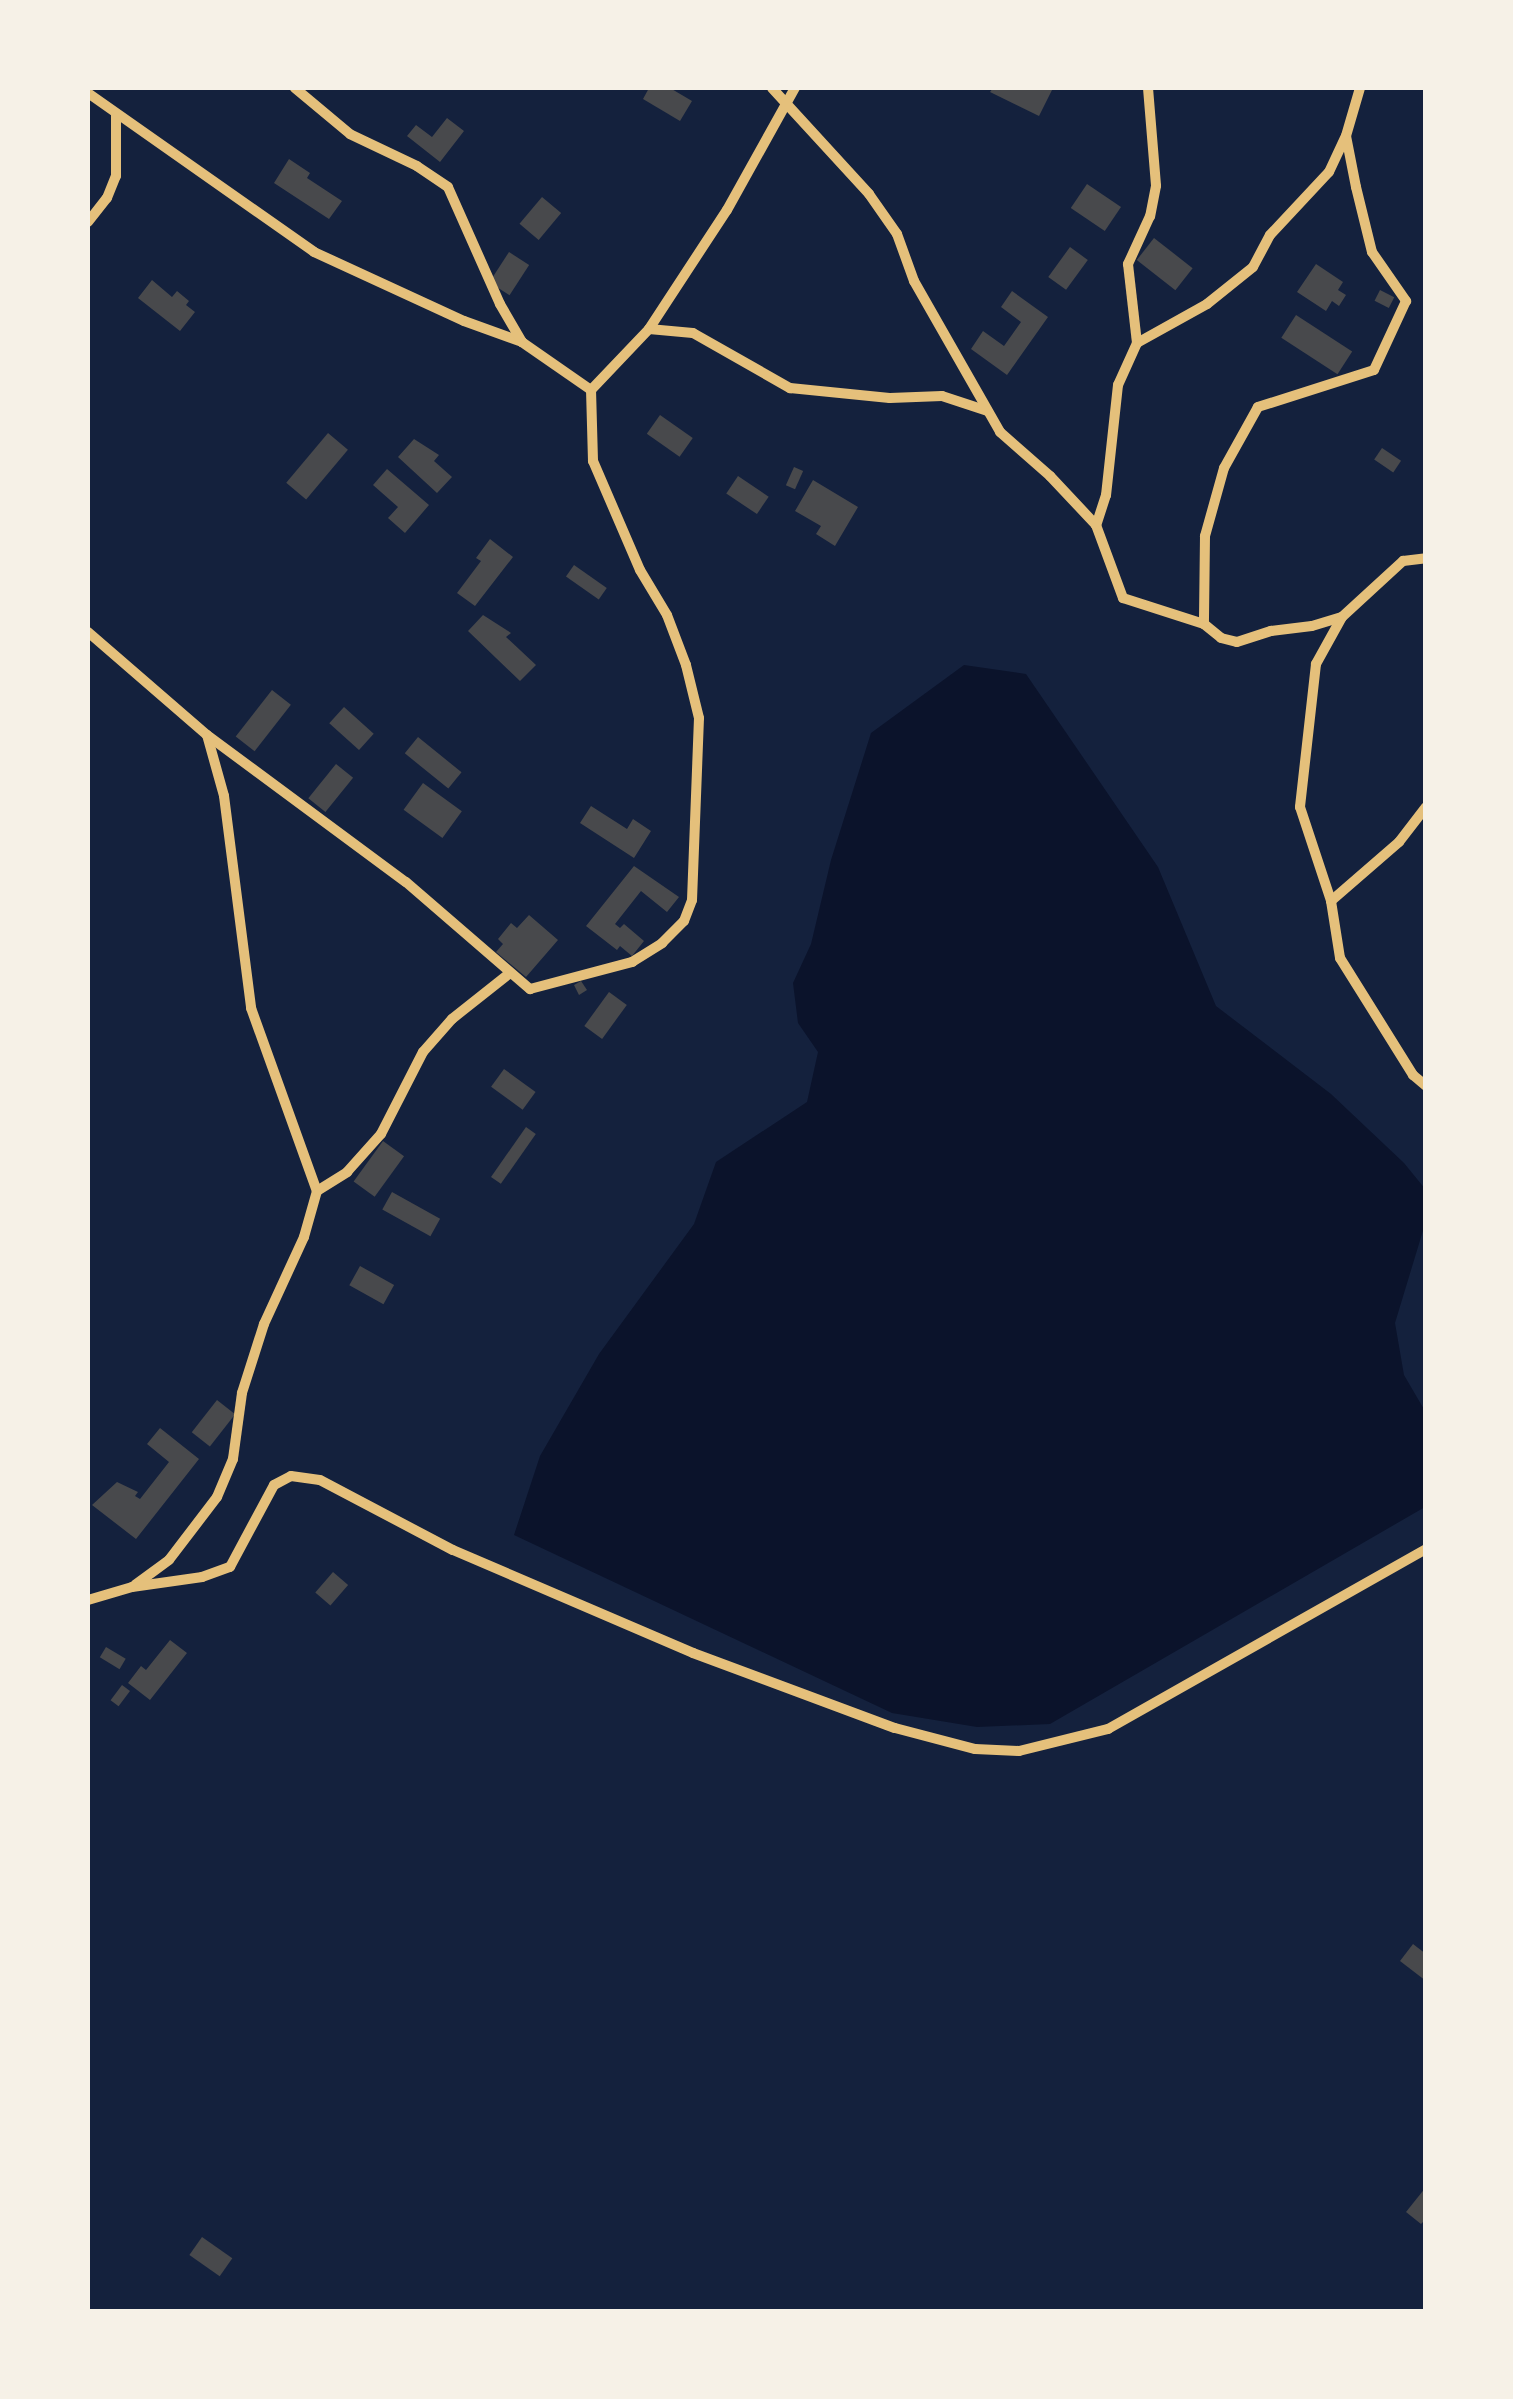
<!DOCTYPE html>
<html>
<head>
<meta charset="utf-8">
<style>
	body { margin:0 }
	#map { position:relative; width:1513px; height:2399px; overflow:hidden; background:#14213d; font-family:"Playfair Display",serif }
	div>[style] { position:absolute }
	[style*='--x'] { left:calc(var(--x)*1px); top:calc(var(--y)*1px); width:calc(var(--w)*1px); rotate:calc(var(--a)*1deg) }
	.water>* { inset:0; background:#0b132b }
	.building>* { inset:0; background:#48494c; transform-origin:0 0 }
	.minor>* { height:10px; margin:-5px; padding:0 5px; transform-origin:5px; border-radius:5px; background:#e5c07b }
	span { translate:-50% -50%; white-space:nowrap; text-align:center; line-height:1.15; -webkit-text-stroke:10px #f6f1e7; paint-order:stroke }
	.frame { position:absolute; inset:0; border:90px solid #f6f1e7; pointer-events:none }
</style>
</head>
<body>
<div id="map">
	<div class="water">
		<i style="clip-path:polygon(964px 665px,1026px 674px,1158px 867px,1216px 1006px,1331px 1094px,1404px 1163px,1426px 1190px,1425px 1224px,1395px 1323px,1404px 1375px,1425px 1411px,1425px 1507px,1050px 1724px,977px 1727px,892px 1713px,514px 1535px,540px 1456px,599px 1354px,694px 1224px,716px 1162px,807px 1102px,818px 1052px,798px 1023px,793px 983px,811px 944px,831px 860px,871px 733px)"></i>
	</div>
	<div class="building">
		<i style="clip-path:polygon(649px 88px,670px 88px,692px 101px,680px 121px,643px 99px)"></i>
		<i style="clip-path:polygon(993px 88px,1048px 88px,1052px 90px,1039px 116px,990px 92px)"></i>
		<i style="clip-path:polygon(447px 118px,464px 131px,440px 162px,407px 136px,416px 125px,432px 137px)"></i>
		<i style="clip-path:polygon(289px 159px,310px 173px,307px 178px,342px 201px,329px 219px,274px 183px)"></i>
		<i style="left:1087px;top:184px;width:41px;height:29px;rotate:34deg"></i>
		<i style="left:542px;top:197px;width:25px;height:35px;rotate:40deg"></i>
		<i style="left:1154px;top:238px;width:49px;height:28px;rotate:38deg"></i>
		<i style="left:1070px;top:247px;width:22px;height:37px;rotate:36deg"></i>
		<i style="left:509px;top:252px;width:24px;height:36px;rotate:33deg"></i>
		<i style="clip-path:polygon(1316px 264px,1343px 282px,1338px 290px,1346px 295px,1339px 306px,1332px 301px,1326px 311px,1297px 292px)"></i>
		<i style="clip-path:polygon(152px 280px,172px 297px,177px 291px,189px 301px,186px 305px,195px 312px,180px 331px,138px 298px)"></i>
		<i style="left:1380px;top:290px;width:16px;height:12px;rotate:27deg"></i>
		<i style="clip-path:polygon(1012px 291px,1048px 317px,1007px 375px,971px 349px,983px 331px,1004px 346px,1021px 322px,1001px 307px)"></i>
		<i style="left:1296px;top:315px;width:67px;height:27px;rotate:33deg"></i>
		<i style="left:660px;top:415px;width:40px;height:23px;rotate:35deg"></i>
		<i style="left:328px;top:433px;width:26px;height:65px;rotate:40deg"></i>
		<i style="clip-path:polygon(414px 439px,439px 455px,434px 461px,452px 477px,437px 493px,398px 457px)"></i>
		<i style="left:1382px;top:448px;width:23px;height:14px;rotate:34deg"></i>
		<i style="left:794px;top:467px;width:10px;height:20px;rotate:24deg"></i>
		<i style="clip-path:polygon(387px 469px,429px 505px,405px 533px,388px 518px,398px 507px,373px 485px)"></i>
		<i style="left:738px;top:476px;width:37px;height:21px;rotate:34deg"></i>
		<i style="clip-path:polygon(813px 480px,858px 507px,835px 546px,816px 534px,821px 526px,795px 511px)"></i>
		<i style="clip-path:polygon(490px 539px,513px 557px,475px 606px,457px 593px,481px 561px,476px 558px)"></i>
		<i style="left:574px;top:565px;width:40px;height:14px;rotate:35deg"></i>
		<i style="clip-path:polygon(483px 615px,511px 633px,506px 637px,536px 665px,520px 681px,468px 631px)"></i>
		<i style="left:272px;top:690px;width:24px;height:59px;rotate:38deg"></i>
		<i style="left:344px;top:707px;width:40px;height:22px;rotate:42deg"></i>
		<i style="left:418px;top:737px;width:56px;height:21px;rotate:39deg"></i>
		<i style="left:336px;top:764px;width:22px;height:44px;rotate:39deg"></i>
		<i style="left:423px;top:783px;width:48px;height:33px;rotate:36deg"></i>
		<i style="clip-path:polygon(591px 806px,627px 829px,633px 819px,651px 831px,634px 858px,580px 823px)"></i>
		<i style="clip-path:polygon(634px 866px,679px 897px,667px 912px,641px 891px,615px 924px,620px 928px,624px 924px,644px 941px,632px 956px,620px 946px,617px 950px,586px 926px)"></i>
		<i style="clip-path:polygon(529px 915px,558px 940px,526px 977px,496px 952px,503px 944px,498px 939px,511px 923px,517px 928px)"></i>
		<i style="clip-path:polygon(581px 981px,587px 990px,579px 995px,574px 985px)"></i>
		<i style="left:609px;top:992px;width:22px;height:42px;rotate:36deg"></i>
		<i style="left:504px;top:1069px;width:39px;height:22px;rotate:36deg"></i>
		<i style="left:526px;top:1127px;width:12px;height:61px;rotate:35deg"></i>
		<i style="left:383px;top:1141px;width:26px;height:50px;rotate:36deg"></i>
		<i style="left:392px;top:1192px;width:55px;height:20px;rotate:29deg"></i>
		<i style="left:360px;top:1266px;width:39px;height:22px;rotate:29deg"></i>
		<i style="left:217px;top:1400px;width:23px;height:41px;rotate:38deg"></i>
		<i style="clip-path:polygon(160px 1428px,199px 1459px,136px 1539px,92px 1505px,117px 1482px,138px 1492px,135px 1496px,140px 1499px,169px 1462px,147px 1444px)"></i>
		<i style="left:333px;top:1572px;width:20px;height:27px;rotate:41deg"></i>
		<i style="clip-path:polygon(170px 1640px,187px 1653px,150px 1700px,128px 1683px,141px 1666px,146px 1670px)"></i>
		<i style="left:106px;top:1647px;width:23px;height:12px;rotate:31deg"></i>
		<i style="left:122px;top:1685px;width:10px;height:19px;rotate:37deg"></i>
		<i style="clip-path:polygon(1413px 1944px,1426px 1954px,1426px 1981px,1400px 1961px)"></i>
		<i style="clip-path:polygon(1426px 2187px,1426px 2219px,1421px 2224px,1406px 2212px)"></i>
		<i style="left:202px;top:2237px;width:37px;height:22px;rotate:35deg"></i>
	</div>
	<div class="minor">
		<i style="--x:772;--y:88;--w:144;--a:47.5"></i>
		<i style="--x:869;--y:194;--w:49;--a:55"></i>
		<i style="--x:897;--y:234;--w:50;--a:70.1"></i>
		<i style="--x:914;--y:281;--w:174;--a:60.3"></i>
		<i style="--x:1000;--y:432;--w:67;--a:41.3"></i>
		<i style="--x:1050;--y:476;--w:67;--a:46.8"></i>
		<i style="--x:1148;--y:88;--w:98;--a:85.3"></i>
		<i style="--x:1156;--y:186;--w:31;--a:101"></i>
		<i style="--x:1150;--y:216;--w:53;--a:114.6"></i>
		<i style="--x:1128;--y:264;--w:80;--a:83.5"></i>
		<i style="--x:1137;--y:343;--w:46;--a:114.3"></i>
		<i style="--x:1118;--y:385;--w:111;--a:96.2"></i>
		<i style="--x:1106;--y:495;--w:32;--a:108"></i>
		<i style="--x:1096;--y:525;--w:78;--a:69.7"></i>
		<i style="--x:1123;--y:598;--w:85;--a:17.8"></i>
		<i style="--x:1360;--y:88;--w:50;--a:106.3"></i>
		<i style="--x:1346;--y:136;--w:52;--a:78.9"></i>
		<i style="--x:1356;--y:187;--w:67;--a:76.2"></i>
		<i style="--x:1372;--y:252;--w:60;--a:55.2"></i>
		<i style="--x:1406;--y:301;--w:76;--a:114.9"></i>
		<i style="--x:1374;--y:370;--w:122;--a:162.3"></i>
		<i style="--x:1258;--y:407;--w:70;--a:119.1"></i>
		<i style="--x:1224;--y:468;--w:71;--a:105.6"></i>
		<i style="--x:1205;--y:536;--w:88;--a:90.7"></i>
		<i style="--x:1204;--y:624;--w:22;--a:39"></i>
		<i style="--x:1221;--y:638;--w:16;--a:14"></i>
		<i style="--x:1237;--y:642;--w:36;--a:-18"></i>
		<i style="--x:1271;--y:631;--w:41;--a:-7"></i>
		<i style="--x:1312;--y:626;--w:31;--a:-17"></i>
		<i style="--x:1342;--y:617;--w:83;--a:-42.6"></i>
		<i style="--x:1403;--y:561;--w:23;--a:-7"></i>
		<i style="--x:88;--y:93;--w:276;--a:35.1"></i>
		<i style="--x:314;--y:252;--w:165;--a:24.7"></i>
		<i style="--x:464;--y:321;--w:62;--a:19.9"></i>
		<i style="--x:88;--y:222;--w:31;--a:-52"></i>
		<i style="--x:107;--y:198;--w:24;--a:-68"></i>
		<i style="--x:116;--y:176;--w:62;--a:-90"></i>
		<i style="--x:649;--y:329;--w:44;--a:5.2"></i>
		<i style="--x:693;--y:333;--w:112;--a:29.6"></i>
		<i style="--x:790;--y:388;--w:100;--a:5.7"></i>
		<i style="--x:890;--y:398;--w:52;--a:-2.2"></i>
		<i style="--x:942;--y:396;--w:48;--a:18.1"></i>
		<i style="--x:1137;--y:343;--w:80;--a:-29.1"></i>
		<i style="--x:1207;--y:304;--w:59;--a:-38.8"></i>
		<i style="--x:1253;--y:267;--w:36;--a:-62"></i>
		<i style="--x:1270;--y:235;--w:86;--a:-46.9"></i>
		<i style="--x:1329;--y:172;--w:38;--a:-65"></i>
		<i style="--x:591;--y:390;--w:84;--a:-46.4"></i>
		<i style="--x:649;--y:329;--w:142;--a:-56.8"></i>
		<i style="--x:727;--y:210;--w:140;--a:-60.9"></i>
		<i style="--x:1342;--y:617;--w:54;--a:119"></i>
		<i style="--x:1316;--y:664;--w:144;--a:96.4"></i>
		<i style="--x:1300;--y:807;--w:99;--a:71.7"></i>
		<i style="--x:1331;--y:901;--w:58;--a:81"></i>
		<i style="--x:1340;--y:958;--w:138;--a:58"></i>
		<i style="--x:1413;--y:1075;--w:17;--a:40"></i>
		<i style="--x:88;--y:632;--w:157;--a:40.9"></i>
		<i style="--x:207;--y:735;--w:63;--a:74.4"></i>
		<i style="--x:224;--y:796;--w:214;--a:82.7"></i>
		<i style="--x:251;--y:1008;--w:195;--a:70.2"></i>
		<i style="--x:317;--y:1191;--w:48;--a:105.8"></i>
		<i style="--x:304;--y:1237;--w:96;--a:114.7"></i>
		<i style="--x:264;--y:1324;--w:72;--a:107.7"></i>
		<i style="--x:242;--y:1393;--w:67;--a:97.8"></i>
		<i style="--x:233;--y:1459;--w:41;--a:112.8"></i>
		<i style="--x:217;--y:1497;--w:79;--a:127.3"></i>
		<i style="--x:169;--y:1560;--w:42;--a:143.7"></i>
		<i style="--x:207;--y:735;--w:247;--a:36.5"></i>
		<i style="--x:406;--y:882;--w:164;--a:40.8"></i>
		<i style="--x:530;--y:989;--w:106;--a:-14.8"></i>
		<i style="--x:632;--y:962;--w:36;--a:-32"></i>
		<i style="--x:662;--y:943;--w:31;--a:-45"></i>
		<i style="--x:684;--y:921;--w:22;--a:-69"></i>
		<i style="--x:692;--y:900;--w:182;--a:-87.8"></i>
		<i style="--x:699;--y:718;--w:55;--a:-103.8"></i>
		<i style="--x:686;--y:665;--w:53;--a:-110.8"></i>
		<i style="--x:667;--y:615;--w:52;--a:-121"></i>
		<i style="--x:640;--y:570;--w:119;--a:-113.3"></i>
		<i style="--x:593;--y:461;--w:71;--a:-91.6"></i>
		<i style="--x:591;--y:390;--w:84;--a:-145.2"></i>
		<i style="--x:522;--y:342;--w:44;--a:-120.1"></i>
		<i style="--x:500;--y:304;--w:128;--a:-114"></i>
		<i style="--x:448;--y:187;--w:37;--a:-146"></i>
		<i style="--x:417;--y:166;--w:74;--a:-154.5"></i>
		<i style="--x:350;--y:134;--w:72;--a:-140.1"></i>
		<i style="--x:1331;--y:901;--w:90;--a:-40.9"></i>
		<i style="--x:1399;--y:842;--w:44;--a:-52.4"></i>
		<i style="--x:317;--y:1191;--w:36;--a:-32"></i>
		<i style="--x:347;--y:1172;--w:51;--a:-48.2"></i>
		<i style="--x:381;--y:1134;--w:92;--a:-62.9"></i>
		<i style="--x:423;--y:1052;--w:44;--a:-48.7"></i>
		<i style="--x:452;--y:1019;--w:74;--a:-38.4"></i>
		<i style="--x:88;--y:1600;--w:46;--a:-16.5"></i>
		<i style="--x:132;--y:1587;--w:71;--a:-8.1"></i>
		<i style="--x:202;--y:1577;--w:30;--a:-20"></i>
		<i style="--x:230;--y:1567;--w:93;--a:-61.8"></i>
		<i style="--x:274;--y:1485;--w:19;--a:-28"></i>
		<i style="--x:291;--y:1476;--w:29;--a:8"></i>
		<i style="--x:320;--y:1480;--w:150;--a:27.8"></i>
		<i style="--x:453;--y:1550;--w:261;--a:23.2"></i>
		<i style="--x:693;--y:1653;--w:215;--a:20.4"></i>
		<i style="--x:895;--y:1728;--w:83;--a:14.7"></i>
		<i style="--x:975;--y:1749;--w:44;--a:2.6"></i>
		<i style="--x:1019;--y:1751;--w:92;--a:-13.9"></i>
		<i style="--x:1108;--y:1729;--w:365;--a:-29.5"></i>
	</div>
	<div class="frame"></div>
</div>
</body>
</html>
